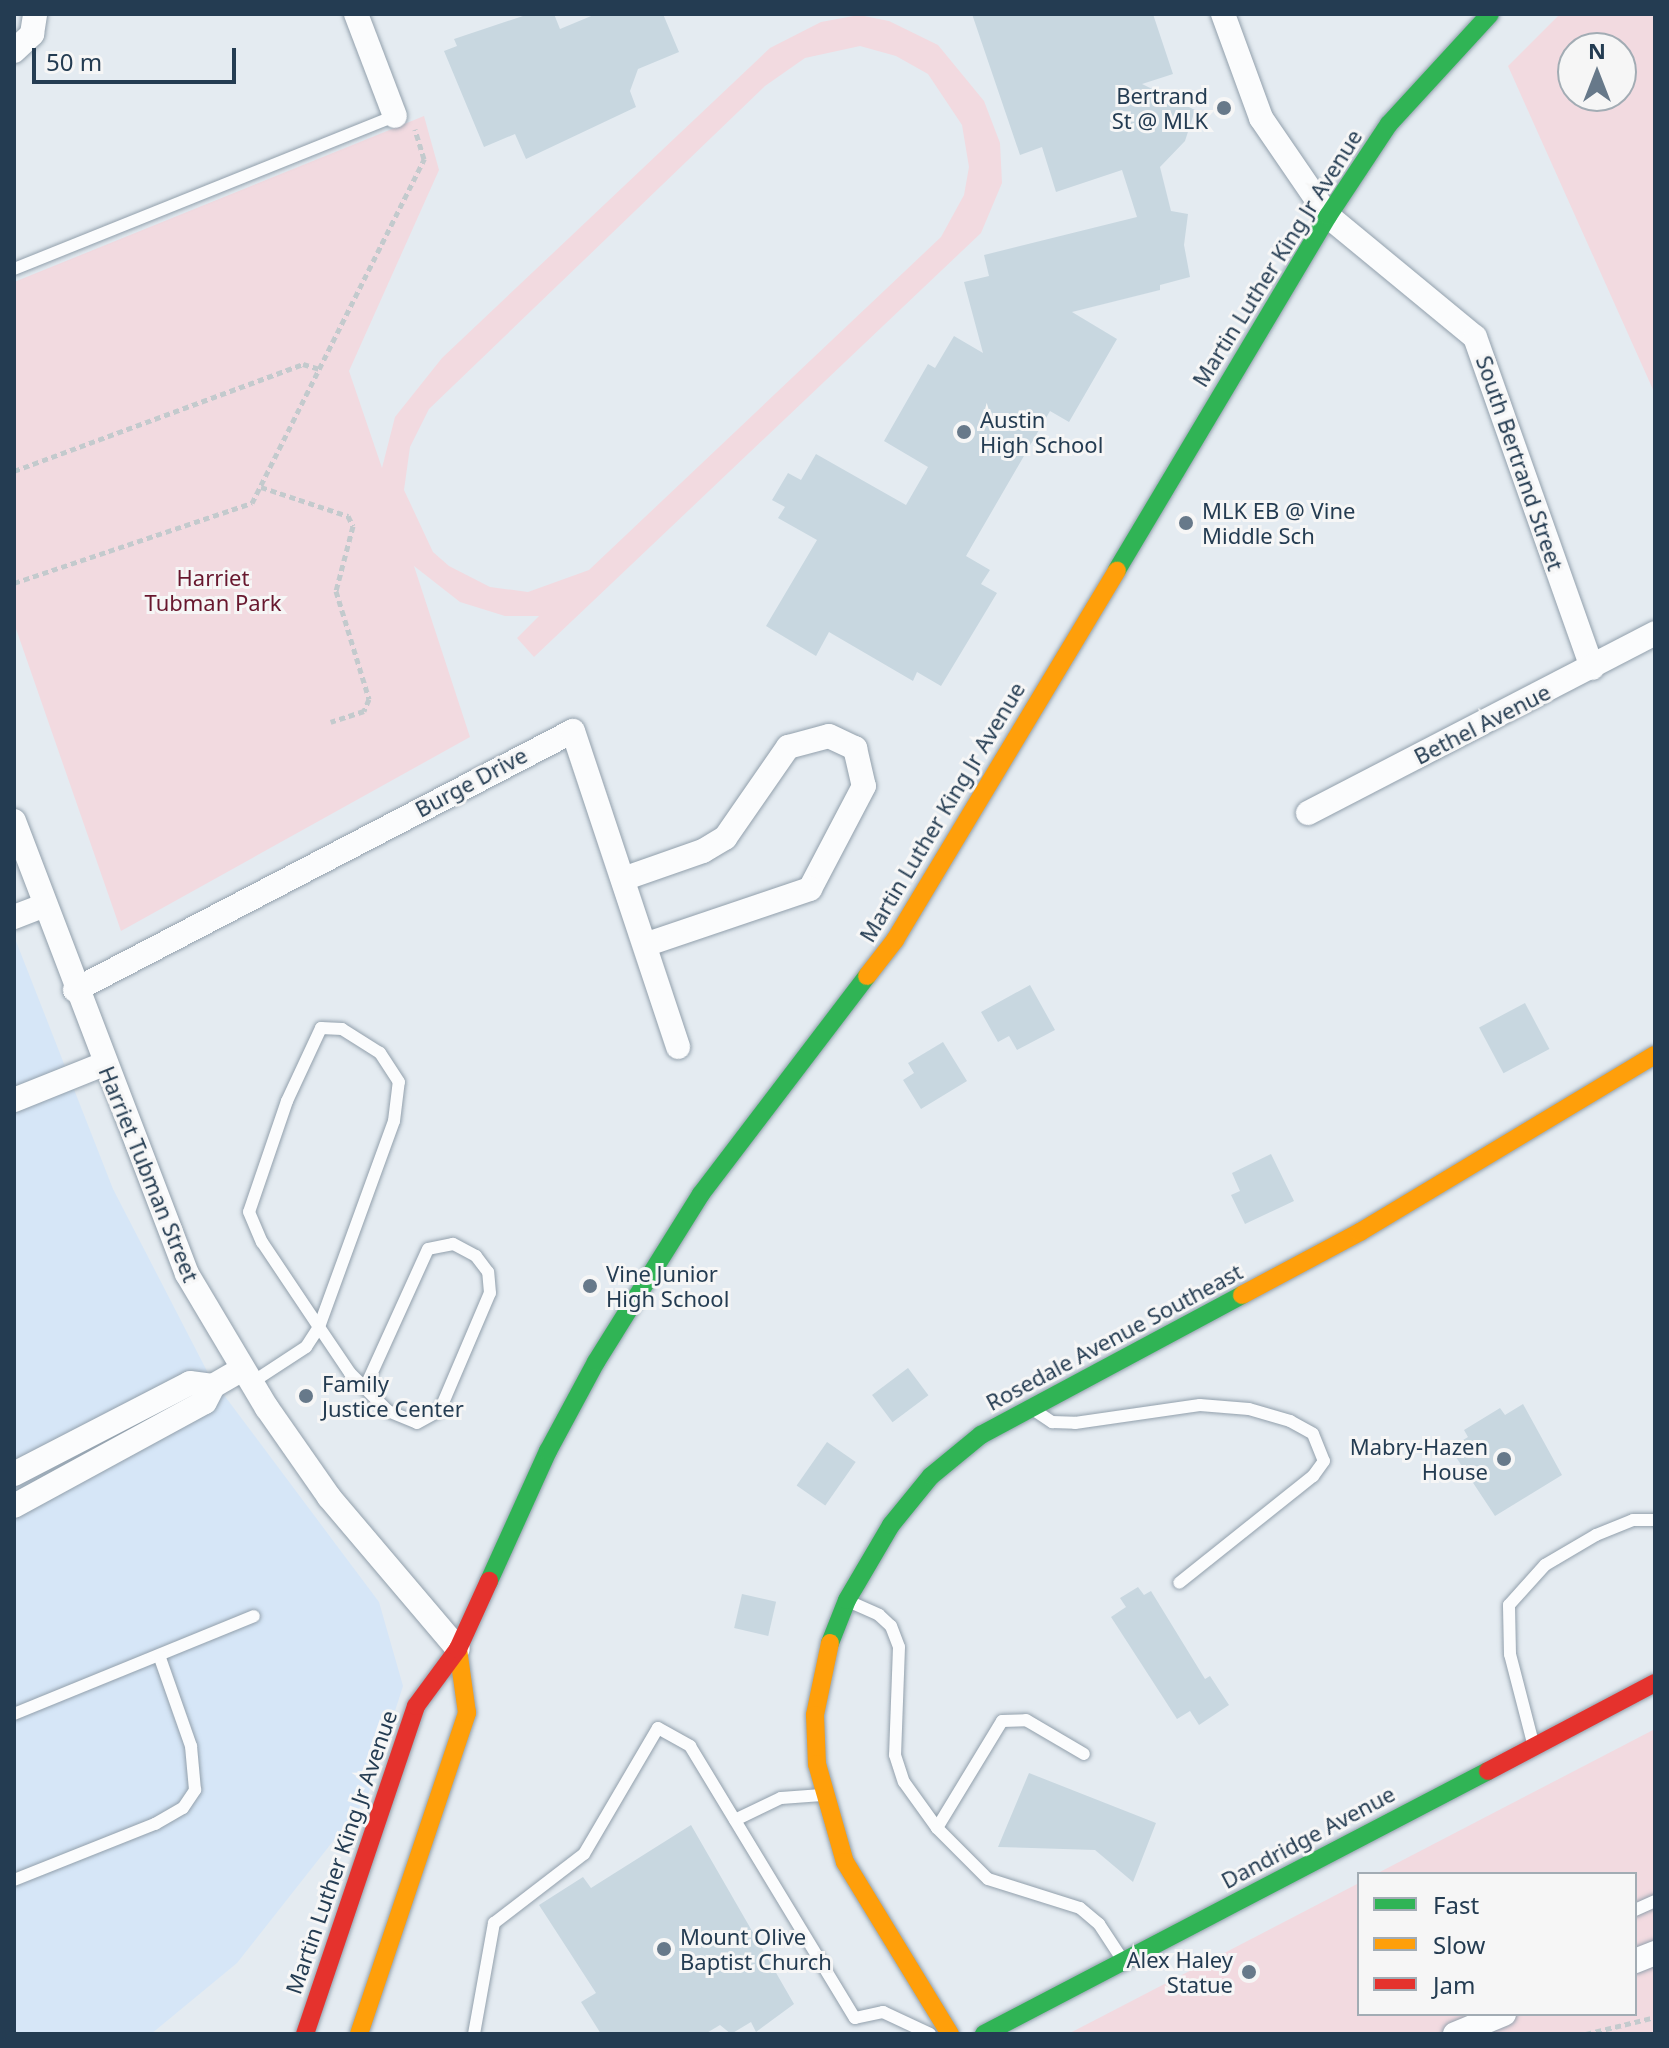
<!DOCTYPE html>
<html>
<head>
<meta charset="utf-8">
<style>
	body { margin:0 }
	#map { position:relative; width:1669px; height:2048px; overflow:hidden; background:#e4ebf1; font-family:"Noto Sans",sans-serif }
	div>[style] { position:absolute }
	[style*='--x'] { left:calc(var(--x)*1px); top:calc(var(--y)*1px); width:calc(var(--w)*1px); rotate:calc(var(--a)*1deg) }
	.built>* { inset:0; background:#d6e6f7 }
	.green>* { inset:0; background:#f2dae0 }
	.building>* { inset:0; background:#c8d7e0; transform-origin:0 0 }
	.path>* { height:5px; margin-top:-2.5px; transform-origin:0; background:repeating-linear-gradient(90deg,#c3cacd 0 6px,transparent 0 10px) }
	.roads { filter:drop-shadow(0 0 2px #92a0ac) drop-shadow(0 0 2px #92a0ac) }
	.lane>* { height:12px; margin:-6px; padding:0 6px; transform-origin:6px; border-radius:6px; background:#fbfcfd }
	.street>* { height:24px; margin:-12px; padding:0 12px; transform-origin:12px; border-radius:12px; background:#fbfcfd }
	.fast>* { height:18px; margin:-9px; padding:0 9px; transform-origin:9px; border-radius:9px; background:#30b455 }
	.slow>* { height:18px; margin:-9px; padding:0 9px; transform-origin:9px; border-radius:9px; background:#ff9f0a }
	.jam>* { height:18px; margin:-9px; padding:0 9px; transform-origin:9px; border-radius:9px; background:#e5322d }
	.dots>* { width:22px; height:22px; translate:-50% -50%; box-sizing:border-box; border:4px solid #f6f6f6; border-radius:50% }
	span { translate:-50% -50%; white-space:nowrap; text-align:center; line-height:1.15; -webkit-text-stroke:6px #f6f6f6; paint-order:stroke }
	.poi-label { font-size:22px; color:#243c52 }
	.right { translate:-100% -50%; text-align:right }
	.left { translate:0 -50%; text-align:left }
	.street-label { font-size:22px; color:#243c52 }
	.park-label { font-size:22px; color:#68172e }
	.frame { position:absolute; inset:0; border:16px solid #243c52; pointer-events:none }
	.legend { position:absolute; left:1357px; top:1872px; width:280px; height:144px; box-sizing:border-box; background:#f6f6f6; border:2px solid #a2acb4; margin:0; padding:10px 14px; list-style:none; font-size:24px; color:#243c52 }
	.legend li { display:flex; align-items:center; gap:16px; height:40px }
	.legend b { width:40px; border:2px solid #a2acb4 }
	.north { position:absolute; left:1557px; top:32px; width:80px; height:80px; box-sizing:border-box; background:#f6f6f6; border:2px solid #a2acb4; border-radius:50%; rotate:0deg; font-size:22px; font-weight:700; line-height:32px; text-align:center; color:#243c52 }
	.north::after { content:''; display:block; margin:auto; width:28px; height:36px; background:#67798a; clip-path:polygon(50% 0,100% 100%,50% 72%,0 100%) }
	.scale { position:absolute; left:32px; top:48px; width:204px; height:36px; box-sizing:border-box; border:4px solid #243c52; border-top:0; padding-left:10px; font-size:24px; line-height:28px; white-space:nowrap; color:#243c52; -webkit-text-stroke:6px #f6f6f6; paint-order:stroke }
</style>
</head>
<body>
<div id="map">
	<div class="built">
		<i style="clip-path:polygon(14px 936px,113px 1189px,209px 1375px,379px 1602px,403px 1686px,367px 1798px,237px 1963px,151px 2034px,14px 2034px)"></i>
	</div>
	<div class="green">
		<i style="clip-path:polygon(evenodd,1560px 14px,1655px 14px,1655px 394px,1508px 66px,1560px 14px,1573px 48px,1621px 48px,1621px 96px,1573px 96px,1573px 48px)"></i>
		<i style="clip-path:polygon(evenodd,859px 15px,889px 21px,938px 45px,984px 101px,1000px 143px,1002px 183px,981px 233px,534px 657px,517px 638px,539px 616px,505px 616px,460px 602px,414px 566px,470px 737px,121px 931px,14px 623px,14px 282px,424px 116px,439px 170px,349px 371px,382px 468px,395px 417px,442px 358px,770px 48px,821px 22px,859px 15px,860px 46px,896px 56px,928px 74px,962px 125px,969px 167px,964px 195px,941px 237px,589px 570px,528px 592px,490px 587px,449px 566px,433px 552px,404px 490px,410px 447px,429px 409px,765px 86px,805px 58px,860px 46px)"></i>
		<i style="clip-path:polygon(1655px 1729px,1655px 2034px,1068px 2034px,1359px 1883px,1359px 2014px,1635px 2014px,1635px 1874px,1376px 1874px)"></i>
	</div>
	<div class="building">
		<i style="clip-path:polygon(529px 14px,554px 14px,560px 29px,596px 14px,663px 14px,679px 52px,638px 69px,630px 91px,636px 107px,526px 159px,515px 134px,484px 147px,444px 51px,457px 46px,454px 39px)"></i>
		<i style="clip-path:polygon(972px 14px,1153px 14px,1173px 74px,1142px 84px,1195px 110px,1185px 141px,1160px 167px,1171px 211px,1188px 214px,1184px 245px,1190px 277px,1160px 285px,1160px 290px,1072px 312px,1117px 339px,1069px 422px,1050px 411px,966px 556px,990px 570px,981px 584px,997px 593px,941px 686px,917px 672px,913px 681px,829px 632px,816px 656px,766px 626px,817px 540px,778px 518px,785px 507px,772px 500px,788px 473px,801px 480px,816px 454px,906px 505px,928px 467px,884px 441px,928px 364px,935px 368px,954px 336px,983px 353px,964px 282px,989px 276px,984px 255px,1137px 217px,1122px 170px,1056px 192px,1042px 147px,1020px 155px)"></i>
		<i style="clip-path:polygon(1030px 985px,1055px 1030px,1017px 1050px,1009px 1036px,998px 1042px,981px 1012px)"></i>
		<i style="left:1525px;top:1003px;width:52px;height:52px;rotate:62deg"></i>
		<i style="clip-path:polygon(943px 1042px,967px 1081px,921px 1109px,903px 1080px,914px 1073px,908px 1063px)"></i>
		<i style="clip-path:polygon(1271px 1154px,1294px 1201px,1245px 1224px,1231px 1195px,1240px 1191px,1232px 1173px)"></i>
		<i style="left:908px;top:1368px;width:34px;height:45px;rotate:53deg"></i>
		<i style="clip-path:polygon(1523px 1404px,1562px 1475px,1495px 1516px,1450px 1448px,1468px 1437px,1464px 1430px,1500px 1408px,1505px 1415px)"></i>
		<i style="left:827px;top:1442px;width:35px;height:53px;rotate:35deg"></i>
		<i style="clip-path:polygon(1138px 1587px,1144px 1595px,1151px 1591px,1205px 1679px,1210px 1676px,1229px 1705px,1199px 1725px,1190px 1711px,1177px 1719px,1111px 1617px,1126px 1607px,1120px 1598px)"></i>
		<i style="left:742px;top:1594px;width:35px;height:35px;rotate:13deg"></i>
		<i style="clip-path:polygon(1029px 1773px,1156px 1823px,1133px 1882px,1095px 1850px,998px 1847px)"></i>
		<i style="clip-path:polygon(691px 1825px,794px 2004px,756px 2032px,751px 2022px,731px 2034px,720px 2025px,705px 2034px,601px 2034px,581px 2002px,596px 1993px,539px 1905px,583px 1877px,591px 1888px)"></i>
	</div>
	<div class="path">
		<i style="--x:14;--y:471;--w:308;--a:-20.3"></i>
		<i style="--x:303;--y:364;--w:17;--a:17"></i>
		<i style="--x:261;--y:487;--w:92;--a:18.4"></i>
		<i style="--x:348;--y:516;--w:11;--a:63"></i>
		<i style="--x:353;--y:526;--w:67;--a:104.7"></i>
		<i style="--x:336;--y:591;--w:113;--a:73"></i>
		<i style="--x:369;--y:699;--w:13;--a:113"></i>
		<i style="--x:364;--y:711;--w:35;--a:162"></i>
		<i style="--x:14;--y:583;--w:251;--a:-18.6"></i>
		<i style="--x:252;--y:503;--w:385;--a:-63.4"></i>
		<i style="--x:424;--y:159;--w:31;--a:-107"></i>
		<i style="--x:1586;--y:2034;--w:71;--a:-13.8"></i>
	</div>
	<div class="roads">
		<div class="lane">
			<i style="--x:14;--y:269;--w:411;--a:-21.9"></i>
			<i style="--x:251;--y:1383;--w:66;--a:-33.2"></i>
			<i style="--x:306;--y:1347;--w:24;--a:-57"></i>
			<i style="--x:319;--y:1327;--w:219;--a:-70"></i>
			<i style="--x:394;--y:1121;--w:39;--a:-83"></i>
			<i style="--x:399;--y:1082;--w:35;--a:-123"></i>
			<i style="--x:380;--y:1053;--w:45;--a:-147.7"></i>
			<i style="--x:342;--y:1029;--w:21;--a:-177"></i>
			<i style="--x:321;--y:1028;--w:81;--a:115"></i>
			<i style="--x:287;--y:1101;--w:117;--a:108.9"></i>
			<i style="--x:249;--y:1212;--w:33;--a:67"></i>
			<i style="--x:262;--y:1242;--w:102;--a:56.2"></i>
			<i style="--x:319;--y:1327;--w:55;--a:56"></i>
			<i style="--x:350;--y:1373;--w:54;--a:45"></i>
			<i style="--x:388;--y:1411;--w:31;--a:22"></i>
			<i style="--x:417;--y:1423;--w:26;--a:-29"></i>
			<i style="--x:440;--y:1410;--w:127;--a:-66.9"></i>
			<i style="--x:490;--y:1293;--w:21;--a:-95"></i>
			<i style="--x:488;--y:1272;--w:20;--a:-127"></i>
			<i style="--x:476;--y:1256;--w:26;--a:-152"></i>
			<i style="--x:453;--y:1244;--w:25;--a:169"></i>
			<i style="--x:428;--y:1249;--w:153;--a:114.4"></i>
			<i style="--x:1034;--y:1410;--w:22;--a:34"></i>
			<i style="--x:1052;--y:1422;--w:23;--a:2"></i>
			<i style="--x:1075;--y:1423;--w:126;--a:-8.2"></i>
			<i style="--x:1200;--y:1405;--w:49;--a:4.7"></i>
			<i style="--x:1249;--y:1409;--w:43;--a:16.3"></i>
			<i style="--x:1290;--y:1421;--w:26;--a:29"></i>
			<i style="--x:1313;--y:1434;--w:29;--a:68"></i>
			<i style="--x:1324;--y:1461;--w:19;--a:126"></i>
			<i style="--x:1313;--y:1476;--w:171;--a:141.4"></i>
			<i style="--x:848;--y:1601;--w:34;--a:24"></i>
			<i style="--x:879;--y:1615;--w:16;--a:43"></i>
			<i style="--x:891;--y:1626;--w:22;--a:69"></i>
			<i style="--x:899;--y:1647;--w:108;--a:92.1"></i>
			<i style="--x:895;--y:1755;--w:28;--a:72"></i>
			<i style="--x:904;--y:1782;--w:57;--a:54.3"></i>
			<i style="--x:937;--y:1828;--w:72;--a:45"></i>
			<i style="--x:988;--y:1879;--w:96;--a:17.5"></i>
			<i style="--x:1080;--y:1908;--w:25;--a:40"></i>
			<i style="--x:1099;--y:1924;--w:42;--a:56.7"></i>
			<i style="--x:14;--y:1714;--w:259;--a:-22.2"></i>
			<i style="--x:1533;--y:1743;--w:92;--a:-104.5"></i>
			<i style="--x:1510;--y:1654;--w:49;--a:-91.2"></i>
			<i style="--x:1509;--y:1605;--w:54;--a:-48"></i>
			<i style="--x:1545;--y:1565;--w:59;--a:-30.5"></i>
			<i style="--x:1596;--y:1535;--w:40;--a:-22"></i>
			<i style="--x:1633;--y:1520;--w:22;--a:0"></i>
			<i style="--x:735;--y:1820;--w:51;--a:-25.6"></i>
			<i style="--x:781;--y:1798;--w:41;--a:-4.2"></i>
			<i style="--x:937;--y:1828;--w:125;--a:-58.7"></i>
			<i style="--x:1002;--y:1721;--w:24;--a:-2"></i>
			<i style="--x:1026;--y:1720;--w:67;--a:30.4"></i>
			<i style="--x:14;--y:1880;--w:152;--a:-21.7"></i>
			<i style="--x:155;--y:1824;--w:32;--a:-30"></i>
			<i style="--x:183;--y:1808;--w:22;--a:-56"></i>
			<i style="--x:195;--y:1790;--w:44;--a:-95.2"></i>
			<i style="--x:191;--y:1746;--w:96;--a:-109.4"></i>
			<i style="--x:1635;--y:1910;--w:22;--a:-24"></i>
			<i style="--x:474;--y:2034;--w:113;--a:-79.8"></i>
			<i style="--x:494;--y:1923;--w:113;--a:-37.5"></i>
			<i style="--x:584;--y:1854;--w:146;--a:-59.6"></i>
			<i style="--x:658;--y:1728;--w:37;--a:29"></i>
			<i style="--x:690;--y:1746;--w:318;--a:58.8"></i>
			<i style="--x:855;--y:2018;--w:29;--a:-12"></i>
			<i style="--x:883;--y:2012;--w:52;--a:25.1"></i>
		</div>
		<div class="street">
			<i style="--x:356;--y:14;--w:109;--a:69.1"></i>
			<i style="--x:1223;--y:14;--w:111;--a:69.9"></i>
			<i style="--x:1261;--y:118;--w:119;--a:55.6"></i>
			<i style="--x:1328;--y:216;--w:190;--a:39.5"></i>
			<i style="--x:1475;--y:337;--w:351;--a:70.5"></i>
			<i style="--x:14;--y:51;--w:25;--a:-43"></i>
			<i style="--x:32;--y:34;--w:20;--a:-81"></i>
			<i style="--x:1308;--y:813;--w:391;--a:-27.4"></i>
			<i style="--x:14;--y:821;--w:485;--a:69.1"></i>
			<i style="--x:187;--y:1274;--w:156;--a:59.2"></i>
			<i style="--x:267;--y:1408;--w:108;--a:55.1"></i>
			<i style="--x:329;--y:1497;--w:199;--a:49.7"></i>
			<i style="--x:623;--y:879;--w:85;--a:-19.3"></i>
			<i style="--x:703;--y:851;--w:26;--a:-31"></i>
			<i style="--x:725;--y:838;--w:111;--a:-55.3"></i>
			<i style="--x:788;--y:747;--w:42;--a:-15"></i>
			<i style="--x:829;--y:736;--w:29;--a:25"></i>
			<i style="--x:855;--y:748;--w:39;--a:77"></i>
			<i style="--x:864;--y:786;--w:116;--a:117.7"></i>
			<i style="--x:810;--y:889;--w:174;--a:161.3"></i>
			<i style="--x:14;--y:917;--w:31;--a:-21"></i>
			<i style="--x:75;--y:990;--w:561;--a:-27.48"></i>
			<i style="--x:573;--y:731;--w:333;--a:71.6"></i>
			<i style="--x:14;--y:1100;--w:97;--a:-21.8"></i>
			<i style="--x:14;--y:1474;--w:198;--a:-27.3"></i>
			<i style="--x:190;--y:1383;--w:23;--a:7"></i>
			<i style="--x:14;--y:1506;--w:217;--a:-28.6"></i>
			<i style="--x:205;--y:1402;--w:18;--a:-63"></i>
			<i style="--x:213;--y:1386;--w:34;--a:-30"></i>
			<i style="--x:1635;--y:1961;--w:22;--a:-22"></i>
			<i style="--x:1455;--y:2034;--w:53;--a:-22.2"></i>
		</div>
		<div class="fast">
			<i style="--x:1117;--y:570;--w:412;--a:-59.2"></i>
			<i style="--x:1328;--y:216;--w:110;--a:-56.5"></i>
			<i style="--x:1389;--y:124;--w:149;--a:-47.4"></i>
			<i style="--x:489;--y:1581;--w:143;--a:-65.6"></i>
			<i style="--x:548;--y:1451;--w:101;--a:-61.7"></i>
			<i style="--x:596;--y:1362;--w:198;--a:-58"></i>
			<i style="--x:701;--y:1194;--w:274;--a:-52.7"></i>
			<i style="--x:830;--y:1643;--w:46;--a:-68.4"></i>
			<i style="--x:847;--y:1600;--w:87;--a:-59.6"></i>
			<i style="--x:891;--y:1525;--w:63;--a:-50.8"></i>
			<i style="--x:931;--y:1476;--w:65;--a:-39.4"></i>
			<i style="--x:981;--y:1435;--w:296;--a:-28.2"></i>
			<i style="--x:984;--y:2034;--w:568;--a:-27.56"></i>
		</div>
		<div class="slow">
			<i style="--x:867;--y:976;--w:46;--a:-52.1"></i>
			<i style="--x:895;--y:940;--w:431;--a:-59"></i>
			<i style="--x:1242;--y:1295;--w:134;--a:-28.1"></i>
			<i style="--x:1360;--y:1232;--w:344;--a:-31"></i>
			<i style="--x:830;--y:1643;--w:74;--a:101.8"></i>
			<i style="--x:815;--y:1715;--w:49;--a:87.7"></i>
			<i style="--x:817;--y:1764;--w:102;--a:74.1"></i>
			<i style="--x:845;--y:1862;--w:202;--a:58.6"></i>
			<i style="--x:359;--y:2034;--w:339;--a:-71.4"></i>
			<i style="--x:467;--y:1713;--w:65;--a:-98"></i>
		</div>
		<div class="jam">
			<i style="--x:1488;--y:1771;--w:189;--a:-27.8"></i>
			<i style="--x:305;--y:2034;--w:346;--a:-71.3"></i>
			<i style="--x:416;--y:1706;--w:71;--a:-53.6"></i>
			<i style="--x:458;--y:1649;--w:75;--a:-65.5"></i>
		</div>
	</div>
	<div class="dots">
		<i style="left:1224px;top:108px;background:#67798a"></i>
		<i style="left:964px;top:432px;background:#67798a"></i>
		<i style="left:1186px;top:523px;background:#67798a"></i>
		<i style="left:590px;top:1286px;background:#67798a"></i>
		<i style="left:306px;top:1396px;background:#67798a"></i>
		<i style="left:1504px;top:1459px;background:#67798a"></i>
		<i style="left:664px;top:1949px;background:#67798a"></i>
		<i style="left:1249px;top:1972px;background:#67798a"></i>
	</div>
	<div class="poi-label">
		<span class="right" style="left:1208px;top:108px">Bertrand<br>St @ MLK</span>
		<span class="left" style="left:980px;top:432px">Austin<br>High School</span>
		<span class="left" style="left:1202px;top:523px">MLK EB @ Vine<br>Middle Sch</span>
		<span class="left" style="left:606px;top:1286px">Vine Junior<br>High School</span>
		<span class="left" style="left:322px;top:1396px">Family<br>Justice Center</span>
		<span class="right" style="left:1488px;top:1459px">Mabry-Hazen<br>House</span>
		<span class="left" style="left:680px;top:1949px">Mount Olive<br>Baptist Church</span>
		<span class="right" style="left:1233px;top:1972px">Alex Haley<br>Statue</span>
	</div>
	<div class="street-label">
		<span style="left:1277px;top:258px;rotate:-58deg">Martin Luther King Jr Avenue</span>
		<span style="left:1520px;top:463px;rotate:71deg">South Bertrand Street</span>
		<span style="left:1482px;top:724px;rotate:-27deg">Bethel Avenue</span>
		<span style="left:471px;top:782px;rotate:-28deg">Burge Drive</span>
		<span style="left:942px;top:812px;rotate:-59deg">Martin Luther King Jr Avenue</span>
		<span style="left:149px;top:1174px;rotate:68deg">Harriet Tubman Street</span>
		<span style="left:1114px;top:1337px;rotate:-28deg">Rosedale Avenue Southeast</span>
		<span style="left:1308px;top:1837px;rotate:-28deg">Dandridge Avenue</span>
		<span style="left:341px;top:1852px;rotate:-71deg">Martin Luther King Jr Avenue</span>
	</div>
	<div class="park-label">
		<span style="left:213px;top:590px">Harriet<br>Tubman Park</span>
	</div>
	<div class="frame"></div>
	<ul class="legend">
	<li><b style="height:10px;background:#30b455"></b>Fast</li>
	<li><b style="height:10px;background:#ff9f0a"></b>Slow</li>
	<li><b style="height:10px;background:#e5322d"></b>Jam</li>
	</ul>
	<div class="north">N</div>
	<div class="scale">50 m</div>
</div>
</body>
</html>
